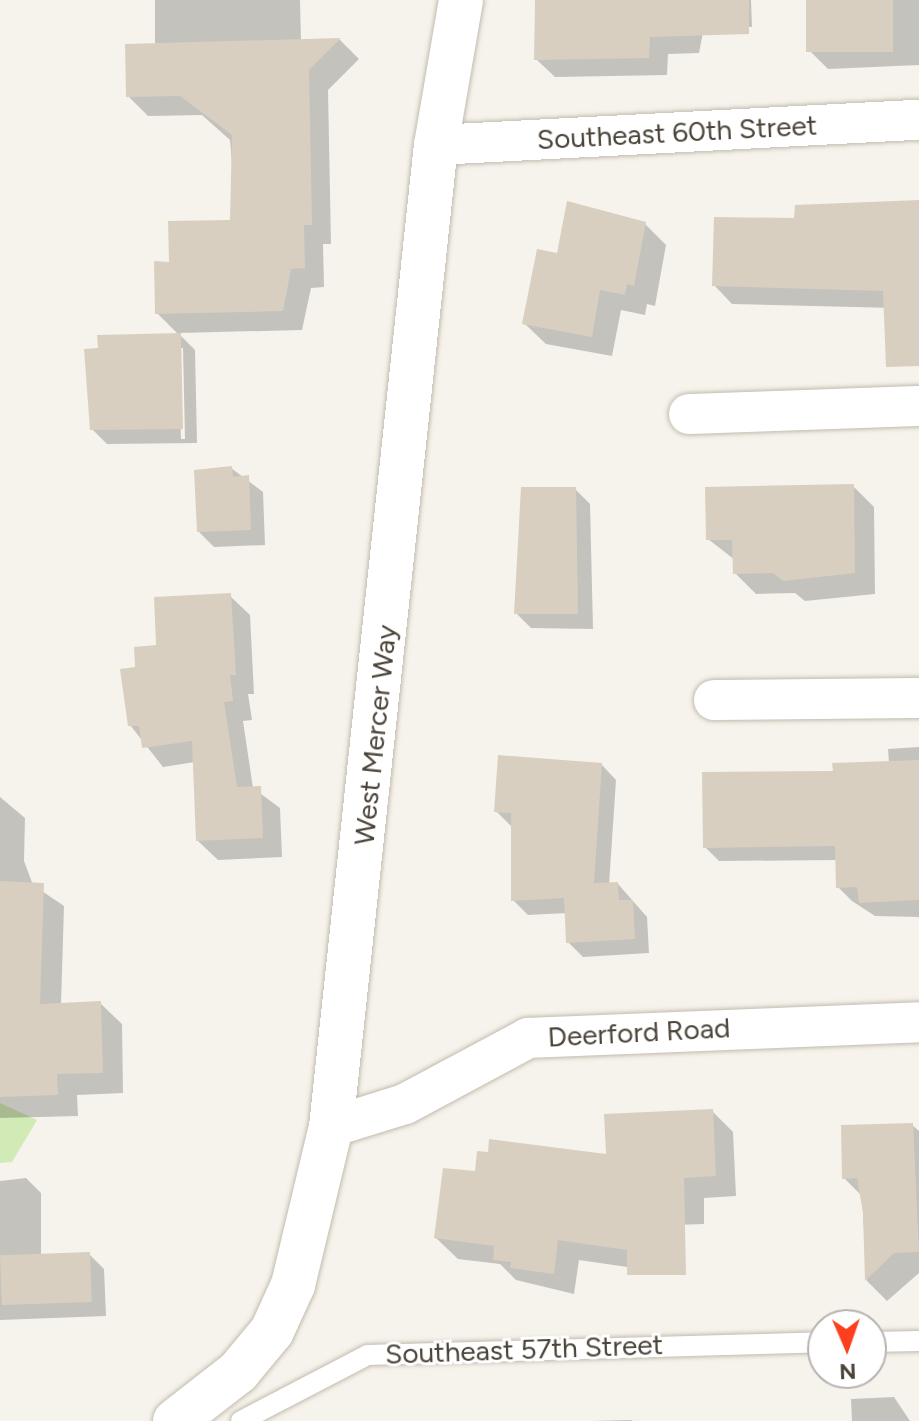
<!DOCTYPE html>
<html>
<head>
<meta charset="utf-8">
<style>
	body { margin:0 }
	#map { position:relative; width:919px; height:1421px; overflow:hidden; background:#f6f3ec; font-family:Figtree,sans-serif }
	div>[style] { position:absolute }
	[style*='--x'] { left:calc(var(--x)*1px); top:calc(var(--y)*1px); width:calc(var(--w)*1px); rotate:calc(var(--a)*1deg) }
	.green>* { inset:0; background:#d2eab5 }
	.shadow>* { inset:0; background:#0003 }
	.building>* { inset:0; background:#d8cfc1; transform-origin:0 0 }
	.roads { filter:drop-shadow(0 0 2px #c2bbae) drop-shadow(0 0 2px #c2bbae) }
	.service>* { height:20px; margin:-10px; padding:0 10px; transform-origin:10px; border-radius:10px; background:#fff }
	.minor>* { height:40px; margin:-20px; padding:0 20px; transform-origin:20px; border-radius:20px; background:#fff }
	.tertiary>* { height:44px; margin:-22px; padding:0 22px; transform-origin:22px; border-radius:22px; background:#fff }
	span { translate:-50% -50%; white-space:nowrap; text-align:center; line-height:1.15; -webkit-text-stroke:6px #fff; paint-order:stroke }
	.street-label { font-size:28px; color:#4b4439 }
	.north { position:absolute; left:807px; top:1309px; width:80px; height:80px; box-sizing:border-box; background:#fff; border:2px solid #b7b4b0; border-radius:50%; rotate:178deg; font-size:22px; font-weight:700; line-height:32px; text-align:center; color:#4b4439 }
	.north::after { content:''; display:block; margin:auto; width:28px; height:36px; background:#fc3f1d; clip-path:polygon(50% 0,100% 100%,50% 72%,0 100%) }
</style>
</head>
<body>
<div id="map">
	<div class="green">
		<i style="clip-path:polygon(0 1103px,37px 1120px,12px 1162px,0 1163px)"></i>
	</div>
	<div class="shadow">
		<i style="clip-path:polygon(evenodd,155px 0,300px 0,301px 41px,340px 40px,359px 59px,328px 90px,331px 244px,323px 244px,324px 287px,311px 288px,302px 330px,178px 333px,195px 350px,197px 443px,107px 444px,92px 429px,179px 335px,157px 313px,171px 264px,232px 222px,236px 209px,230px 140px,202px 115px,148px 116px,128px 96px,155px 45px,155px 0,179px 348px,183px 348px,185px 439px,181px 439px,179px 348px)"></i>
		<i style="clip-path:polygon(539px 0,751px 0,752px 27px,705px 22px,699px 53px,668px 54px,667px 75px,555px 77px,536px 59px)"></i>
		<i style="clip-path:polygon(808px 0,919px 0,919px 65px,828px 69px,810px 51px)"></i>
		<i style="clip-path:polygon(919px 203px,919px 333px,894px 308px,732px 304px,714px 285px,796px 220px)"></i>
		<i style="clip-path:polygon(645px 224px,666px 245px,655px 306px,647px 304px,645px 315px,621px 310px,612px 356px,546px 344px,524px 323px,559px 255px)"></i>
		<i style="clip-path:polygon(231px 468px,263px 492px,265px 545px,214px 547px,199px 532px)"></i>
		<i style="clip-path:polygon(853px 486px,874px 507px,875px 594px,805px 601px,795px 593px,756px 594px,735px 573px,735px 560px,708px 539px)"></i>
		<i style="clip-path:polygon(575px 489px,590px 504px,593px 629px,531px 628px,516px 613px)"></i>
		<i style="clip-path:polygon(230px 596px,250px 615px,254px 694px,248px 694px,252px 720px,243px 721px,253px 788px,280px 808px,282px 857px,218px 860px,198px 841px,195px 762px,163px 767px,130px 725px,137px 669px)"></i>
		<i style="clip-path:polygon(919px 747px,919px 917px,875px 916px,852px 901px,838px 887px,837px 860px,719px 861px,705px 847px,835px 773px,889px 763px,888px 749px)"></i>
		<i style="clip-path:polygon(601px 764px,616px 780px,609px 885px,618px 884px,647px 917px,649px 953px,583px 957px,568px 942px,567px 913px,528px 915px,513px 900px,512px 827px,497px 812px)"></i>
		<i style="clip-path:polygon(0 797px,25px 818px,24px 861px,33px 885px,64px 906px,61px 1005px,100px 1003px,122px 1024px,123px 1093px,77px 1095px,78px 1116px,0 1118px)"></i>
		<i style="clip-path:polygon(712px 1111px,733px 1132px,736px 1196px,704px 1198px,704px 1224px,647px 1226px,648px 1270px,579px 1260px,574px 1294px,516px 1280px,500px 1264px,458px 1259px,436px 1238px,477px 1174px,608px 1156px)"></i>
		<i style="clip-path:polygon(912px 1125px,919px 1131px,919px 1273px,887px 1301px,867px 1281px,862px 1196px,844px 1178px)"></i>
		<i style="clip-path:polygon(26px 1178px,41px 1193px,41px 1254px,89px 1254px,104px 1269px,106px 1316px,0 1320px,0 1181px)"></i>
		<i style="clip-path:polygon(894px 1397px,910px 1421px,852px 1421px,851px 1399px)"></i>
		<i style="clip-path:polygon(631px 1420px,633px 1421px,591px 1421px)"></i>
	</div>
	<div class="building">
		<i style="clip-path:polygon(535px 0,749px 0,749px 34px,650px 37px,649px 58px,534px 60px)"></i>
		<i style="left:806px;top:0;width:87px;height:52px"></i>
		<i style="clip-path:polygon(341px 38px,309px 70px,312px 225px,304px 225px,305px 268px,291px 269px,283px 311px,155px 314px,154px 261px,169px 262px,168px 221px,230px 220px,232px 135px,180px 96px,126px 97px,125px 44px)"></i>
		<i style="clip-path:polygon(919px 200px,919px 366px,886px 367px,883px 291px,712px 286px,714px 217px,794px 218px,795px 205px)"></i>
		<i style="clip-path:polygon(567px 201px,646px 222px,634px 286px,627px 284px,625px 295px,600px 290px,592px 337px,522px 324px,537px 249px,557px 253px)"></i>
		<i style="clip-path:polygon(181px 333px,183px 429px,90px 430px,84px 349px,98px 348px,97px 335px)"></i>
		<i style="clip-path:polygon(232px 466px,233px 477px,249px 475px,251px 530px,197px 532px,194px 470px)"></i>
		<i style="clip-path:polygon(854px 484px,855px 573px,783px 581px,773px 573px,733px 574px,732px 540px,706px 540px,705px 487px)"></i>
		<i style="clip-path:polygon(521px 487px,576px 487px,578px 614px,514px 614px)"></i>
		<i style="clip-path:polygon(231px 593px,236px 675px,230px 675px,233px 701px,224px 702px,237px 787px,261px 786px,263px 838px,196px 841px,192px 741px,142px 748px,139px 726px,128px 726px,120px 669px,135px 667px,134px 647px,156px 645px,154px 597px)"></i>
		<i style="clip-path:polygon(498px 755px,602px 763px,594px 883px,618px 882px,619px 900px,633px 900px,635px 939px,566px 943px,564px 898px,511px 901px,511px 813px,494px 812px)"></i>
		<i style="clip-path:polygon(919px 760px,919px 900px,859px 903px,857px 887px,836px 888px,835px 846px,703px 848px,702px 772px,833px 771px,832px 763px)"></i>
		<i style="clip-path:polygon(0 881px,44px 883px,40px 1004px,101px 1001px,103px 1073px,57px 1074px,58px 1095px,0 1097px)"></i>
		<i style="clip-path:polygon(713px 1109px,716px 1176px,684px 1178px,686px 1275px,627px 1275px,627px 1250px,558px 1240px,554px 1274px,510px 1268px,511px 1262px,493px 1260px,494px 1246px,434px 1238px,443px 1168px,475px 1171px,477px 1151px,488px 1152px,489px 1139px,606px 1154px,604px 1114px)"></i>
		<i style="clip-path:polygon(913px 1123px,919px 1252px,894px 1253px,865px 1281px,863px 1213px,857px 1178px,842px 1179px,841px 1125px)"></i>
		<i style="left:90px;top:1252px;width:50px;height:90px;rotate:88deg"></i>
	</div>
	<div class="roads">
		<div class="service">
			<i style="--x:871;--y:1342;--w:48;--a:-1.2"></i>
			<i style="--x:241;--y:1421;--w:143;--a:-27.5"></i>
			<i style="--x:368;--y:1355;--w:455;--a:-1.6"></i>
		</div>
		<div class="minor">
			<i style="--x:436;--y:145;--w:484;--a:-3"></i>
			<i style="--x:689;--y:414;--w:230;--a:-2"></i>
			<i style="--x:714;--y:700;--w:205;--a:-0.6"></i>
			<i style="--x:331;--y:1127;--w:77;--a:-17.3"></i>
			<i style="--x:405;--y:1104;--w:140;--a:-28.2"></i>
			<i style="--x:528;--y:1038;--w:391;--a:-2.3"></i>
		</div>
		<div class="tertiary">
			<i style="--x:175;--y:1421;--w:80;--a:-37.9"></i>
			<i style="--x:238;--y:1372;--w:53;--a:-50.3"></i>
			<i style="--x:272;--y:1331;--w:51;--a:-65.5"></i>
			<i style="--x:293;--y:1285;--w:163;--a:-76.5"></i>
			<i style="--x:331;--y:1127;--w:988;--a:-83.9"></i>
			<i style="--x:436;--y:145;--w:147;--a:-80.2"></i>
		</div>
	</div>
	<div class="street-label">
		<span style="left:677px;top:132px;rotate:-3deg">Southeast 60th Street</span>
		<span style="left:375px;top:735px;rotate:-84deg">West Mercer Way</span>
		<span style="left:639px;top:1032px;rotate:-3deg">Deerford Road</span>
		<span style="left:524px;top:1349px;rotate:-2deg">Southeast 57th Street</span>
	</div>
	<div class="north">N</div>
</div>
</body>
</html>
